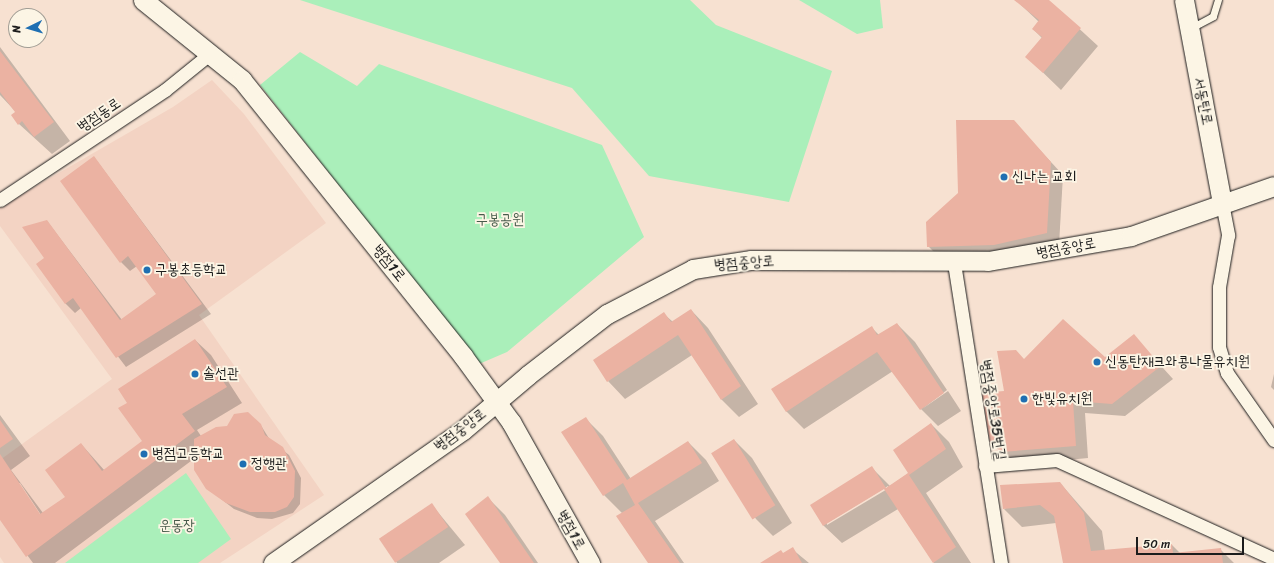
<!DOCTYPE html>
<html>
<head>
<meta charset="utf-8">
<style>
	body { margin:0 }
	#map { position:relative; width:1274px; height:563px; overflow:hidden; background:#f7e1d1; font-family:Sriracha,"Poor Story",sans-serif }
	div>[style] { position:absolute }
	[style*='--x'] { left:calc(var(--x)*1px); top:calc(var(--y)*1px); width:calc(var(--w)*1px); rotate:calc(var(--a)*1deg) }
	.built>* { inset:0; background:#f3d3c3 }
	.green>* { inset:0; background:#aaefba }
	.shadow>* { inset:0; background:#0003 }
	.building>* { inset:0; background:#ebb2a2; transform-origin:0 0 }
	.roads { filter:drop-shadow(0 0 1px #1c1c1c) drop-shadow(0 0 1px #1c1c1c) }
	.lane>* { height:7px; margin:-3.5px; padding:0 3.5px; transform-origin:3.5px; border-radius:3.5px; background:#fcf5e5 }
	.street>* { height:13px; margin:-6.5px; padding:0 6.5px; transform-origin:6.5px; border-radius:6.5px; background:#fcf5e5 }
	.secondary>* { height:19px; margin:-9.5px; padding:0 9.5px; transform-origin:9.5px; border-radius:9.5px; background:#fcf5e5 }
	.dots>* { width:11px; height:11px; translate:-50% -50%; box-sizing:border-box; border:2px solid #fcf5e5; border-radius:50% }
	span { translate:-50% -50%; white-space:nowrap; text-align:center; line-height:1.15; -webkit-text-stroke:3.5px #fcf5e5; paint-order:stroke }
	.street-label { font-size:15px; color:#1c1c1c }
	.poi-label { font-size:15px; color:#1c1c1c }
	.left { translate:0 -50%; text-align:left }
	.park-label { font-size:15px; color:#475b4b }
	.north { position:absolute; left:8px; top:8px; width:40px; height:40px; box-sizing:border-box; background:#fcf5e5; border:1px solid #a29e95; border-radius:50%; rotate:265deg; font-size:11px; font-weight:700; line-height:16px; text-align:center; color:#1c1c1c }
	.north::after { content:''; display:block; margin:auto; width:14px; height:18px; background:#1f6fb2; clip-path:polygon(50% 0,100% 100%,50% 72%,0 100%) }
	.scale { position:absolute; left:1136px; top:537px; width:108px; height:18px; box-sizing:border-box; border:2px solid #1c1c1c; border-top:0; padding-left:5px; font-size:12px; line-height:14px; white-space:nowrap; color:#1c1c1c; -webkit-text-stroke:3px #fcf5e5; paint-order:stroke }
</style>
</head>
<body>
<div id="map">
	<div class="built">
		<i style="clip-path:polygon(212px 80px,244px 114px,326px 223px,199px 315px,324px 495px,220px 563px,4px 563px,0 557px,0 460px,112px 379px,0 226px,0 207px,173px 107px)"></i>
	</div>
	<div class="green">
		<i style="clip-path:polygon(300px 0,690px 0,716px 25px,832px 71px,789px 202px,649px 176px,572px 88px)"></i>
		<i style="clip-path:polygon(799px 0,880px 0,883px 28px,857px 34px)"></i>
		<i style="clip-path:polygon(300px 52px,357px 86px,379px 64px,602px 145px,644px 237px,507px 352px,479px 364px,260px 85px)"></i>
		<i style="clip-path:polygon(186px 473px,231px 539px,198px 563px,65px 563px)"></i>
	</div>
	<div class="shadow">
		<i style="clip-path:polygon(1026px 0,1048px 0,1098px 46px,1061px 90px,1027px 57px,1042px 38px,1033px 29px,1039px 22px,1021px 5px)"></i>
		<i style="clip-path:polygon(0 47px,70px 141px,52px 154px,19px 124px,16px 112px,0 95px)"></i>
		<i style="clip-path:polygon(1013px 121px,1063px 175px,1059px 245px,941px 259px,928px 246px,959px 193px)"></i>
		<i style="clip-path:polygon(94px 157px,211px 314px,126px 367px,81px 308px,75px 313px,65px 303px,46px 258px,47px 221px,122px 320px,157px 294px,137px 266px,130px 271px,121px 262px)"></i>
		<i style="clip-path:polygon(691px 310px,708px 328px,758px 404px,739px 417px,722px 400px,692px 355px,625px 399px,608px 381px,664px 314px,673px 322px)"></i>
		<i style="clip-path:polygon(897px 324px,915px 342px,947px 390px,922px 409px,948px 391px,961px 411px,938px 426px,921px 409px,893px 371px,804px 429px,786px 411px,871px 327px,879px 335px)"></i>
		<i style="clip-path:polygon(1134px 336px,1173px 379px,1125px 416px,1085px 413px,1088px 458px,1016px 465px,991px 443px,1005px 392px,1025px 360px,1105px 359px)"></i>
		<i style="clip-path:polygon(evenodd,195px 340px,211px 355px,242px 403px,197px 430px,201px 436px,260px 424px,270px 440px,289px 455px,301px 478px,300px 504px,293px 513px,272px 519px,257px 518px,234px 509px,207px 488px,195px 458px,55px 563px,33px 563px,0 518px,0 415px,30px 456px,11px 470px,43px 513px,66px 497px,81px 444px,105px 471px,143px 441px,128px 403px,195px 340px,18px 483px,20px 483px,43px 518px,42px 519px,18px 483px)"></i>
		<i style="clip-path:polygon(1274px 374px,1274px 390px,1271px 387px)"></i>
		<i style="clip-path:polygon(585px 418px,603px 436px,631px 479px,688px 442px,706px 460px,719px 481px,655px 521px,684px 563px,649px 563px,622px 513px,604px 495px)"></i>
		<i style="clip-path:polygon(evenodd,931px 424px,949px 442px,963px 467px,926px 493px,971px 563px,934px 563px,898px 509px,842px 543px,824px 526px,812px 505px,872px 468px,890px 486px,909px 473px,931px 424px,888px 486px,889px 488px,827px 525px,827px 523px,888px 486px)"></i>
		<i style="clip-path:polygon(734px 440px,752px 458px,792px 523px,773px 536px,756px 519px,712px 454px)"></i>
		<i style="clip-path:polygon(1060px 483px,1102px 531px,1105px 551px,1172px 545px,1180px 553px,1220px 549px,1234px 563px,1064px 563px,1056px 523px,1022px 527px,1004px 509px)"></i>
		<i style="clip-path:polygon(488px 498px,505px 515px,538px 563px,501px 563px)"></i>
		<i style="clip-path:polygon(432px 505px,465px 545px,439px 563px,397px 563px,381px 540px)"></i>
		<i style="clip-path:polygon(792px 549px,809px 563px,762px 563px,784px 554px)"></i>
	</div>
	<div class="building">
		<i style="clip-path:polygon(1014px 0,1049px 0,1081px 28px,1043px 73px,1025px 57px,1042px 37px,1032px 29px,1039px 20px)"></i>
		<i style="clip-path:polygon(0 51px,54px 122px,34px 137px,22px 121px,18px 125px,11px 115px,15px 112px,0 92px)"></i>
		<i style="clip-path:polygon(956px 120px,1014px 120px,1051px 162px,1047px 233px,994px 245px,927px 247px,926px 222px,958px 193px)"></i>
		<i style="clip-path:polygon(94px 156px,202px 304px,116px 358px,73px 298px,65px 304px,36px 264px,44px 258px,22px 227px,47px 220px,120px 320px,156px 294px,128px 256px,120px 263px,60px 181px)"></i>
		<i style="clip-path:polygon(691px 309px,741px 386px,721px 400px,678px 335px,607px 382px,593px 360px,664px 312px,671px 322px)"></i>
		<i style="clip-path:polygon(1063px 319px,1105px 357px,1134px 334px,1161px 366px,1112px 404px,1073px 401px,1076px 446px,1002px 452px,990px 443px,982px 393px,1004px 391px,997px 351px,1016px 350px,1024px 359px)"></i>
		<i style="clip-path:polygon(897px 323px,944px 393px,920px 410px,877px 352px,786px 412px,771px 389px,872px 326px,877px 335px)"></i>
		<i style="clip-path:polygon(195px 339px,227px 387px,182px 414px,195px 431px,26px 557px,0 520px,0 454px,40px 514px,65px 497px,45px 470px,81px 443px,102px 471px,142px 441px,118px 408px,127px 403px,118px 389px)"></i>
		<i style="clip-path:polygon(248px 412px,261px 424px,265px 435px,283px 447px,295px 471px,294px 497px,287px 507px,275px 512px,250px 512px,226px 503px,206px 489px,194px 470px,194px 439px,216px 427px,227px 426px,234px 414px)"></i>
		<i style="clip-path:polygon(586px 417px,627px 480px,688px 441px,702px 463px,638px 503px,680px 563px,648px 563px,616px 516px,635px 505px,623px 483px,603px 496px,561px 432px)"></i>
		<i style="clip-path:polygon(0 420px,13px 439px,0 448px)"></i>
		<i style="clip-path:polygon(931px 423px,946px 449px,909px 475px,956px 547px,933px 563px,884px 489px,823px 526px,810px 505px,872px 466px,886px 488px,908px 473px,893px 450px)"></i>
		<i style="left:734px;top:439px;width:78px;height:27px;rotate:58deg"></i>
		<i style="clip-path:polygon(1060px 482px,1084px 513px,1091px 551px,1172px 544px,1173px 553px,1221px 548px,1223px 563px,1063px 563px,1054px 516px,1040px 505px,1003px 509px,1000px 485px)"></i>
		<i style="clip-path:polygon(488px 496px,534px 563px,500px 563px,465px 514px)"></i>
		<i style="left:432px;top:503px;width:29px;height:64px;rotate:56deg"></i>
		<i style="clip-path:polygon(793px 547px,802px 563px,760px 563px,781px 550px,783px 553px)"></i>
	</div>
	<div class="roads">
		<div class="lane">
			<i style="--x:1189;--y:29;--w:27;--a:-28"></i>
			<i style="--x:1213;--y:16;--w:17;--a:-73"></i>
		</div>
		<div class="street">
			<i style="--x:0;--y:200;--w:198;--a:-33.7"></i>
			<i style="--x:165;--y:90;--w:60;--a:-39"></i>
			<i style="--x:1222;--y:203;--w:33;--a:79"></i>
			<i style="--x:1228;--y:235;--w:53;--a:99.8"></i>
			<i style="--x:1219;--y:287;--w:60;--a:90"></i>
			<i style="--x:1219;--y:347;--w:27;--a:73"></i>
			<i style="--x:1227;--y:373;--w:82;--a:55"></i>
			<i style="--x:954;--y:263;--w:304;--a:81.1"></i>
			<i style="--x:985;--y:466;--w:72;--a:-4.8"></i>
			<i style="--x:1057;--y:460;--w:239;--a:24.5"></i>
		</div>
		<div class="secondary">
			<i style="--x:143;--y:0;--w:127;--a:38.9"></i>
			<i style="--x:242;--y:80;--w:354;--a:51.3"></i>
			<i style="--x:463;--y:356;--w:82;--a:54"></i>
			<i style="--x:511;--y:422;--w:162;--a:60.7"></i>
			<i style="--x:1184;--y:0;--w:207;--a:79.4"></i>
			<i style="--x:273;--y:563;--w:232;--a:-35"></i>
			<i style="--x:463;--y:430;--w:85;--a:-40.2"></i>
			<i style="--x:528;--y:375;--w:100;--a:-37.7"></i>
			<i style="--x:607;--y:314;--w:97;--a:-27.6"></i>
			<i style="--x:693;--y:269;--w:59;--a:-8.8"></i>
			<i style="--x:751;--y:260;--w:237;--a:0.2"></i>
			<i style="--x:988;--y:261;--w:145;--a:-9.9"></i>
			<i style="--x:1131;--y:236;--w:151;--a:-19.3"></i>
		</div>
	</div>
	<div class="dots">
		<i style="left:1004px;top:177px;background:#1f6fb2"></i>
		<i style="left:147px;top:270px;background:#1f6fb2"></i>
		<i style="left:1097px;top:362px;background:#1f6fb2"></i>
		<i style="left:195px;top:374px;background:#1f6fb2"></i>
		<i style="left:1024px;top:399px;background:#1f6fb2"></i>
		<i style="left:144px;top:454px;background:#1f6fb2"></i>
		<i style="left:243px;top:464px;background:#1f6fb2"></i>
	</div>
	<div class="street-label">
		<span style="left:1203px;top:101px;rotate:79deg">서동탄로</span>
		<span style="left:99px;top:115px;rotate:-34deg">병점동로</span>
		<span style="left:1066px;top:248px;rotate:-10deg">병점중앙로</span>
		<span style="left:389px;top:263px;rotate:51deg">병점1로</span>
		<span style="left:744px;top:263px;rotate:-4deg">병점중앙로</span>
		<span style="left:993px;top:410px;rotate:81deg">병점중앙로35번길</span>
		<span style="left:460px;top:430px;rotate:-37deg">병점중앙로</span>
		<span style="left:571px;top:530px;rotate:61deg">병점1로</span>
	</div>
	<div class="poi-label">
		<span class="left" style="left:1012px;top:177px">신나는 교회</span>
		<span class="left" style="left:155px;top:270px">구봉초등학교</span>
		<span class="left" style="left:1105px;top:362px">신동탄재크와콩나물유치원</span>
		<span class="left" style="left:203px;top:374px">솔선관</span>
		<span class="left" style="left:1032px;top:399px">한빛유치원</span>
		<span class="left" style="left:152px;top:454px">병점고등학교</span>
		<span class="left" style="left:251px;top:464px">정행관</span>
	</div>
	<div class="park-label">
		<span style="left:500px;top:220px">구봉공원</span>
		<span style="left:177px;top:526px">운동장</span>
	</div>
	<div class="north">N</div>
	<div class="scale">50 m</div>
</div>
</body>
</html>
